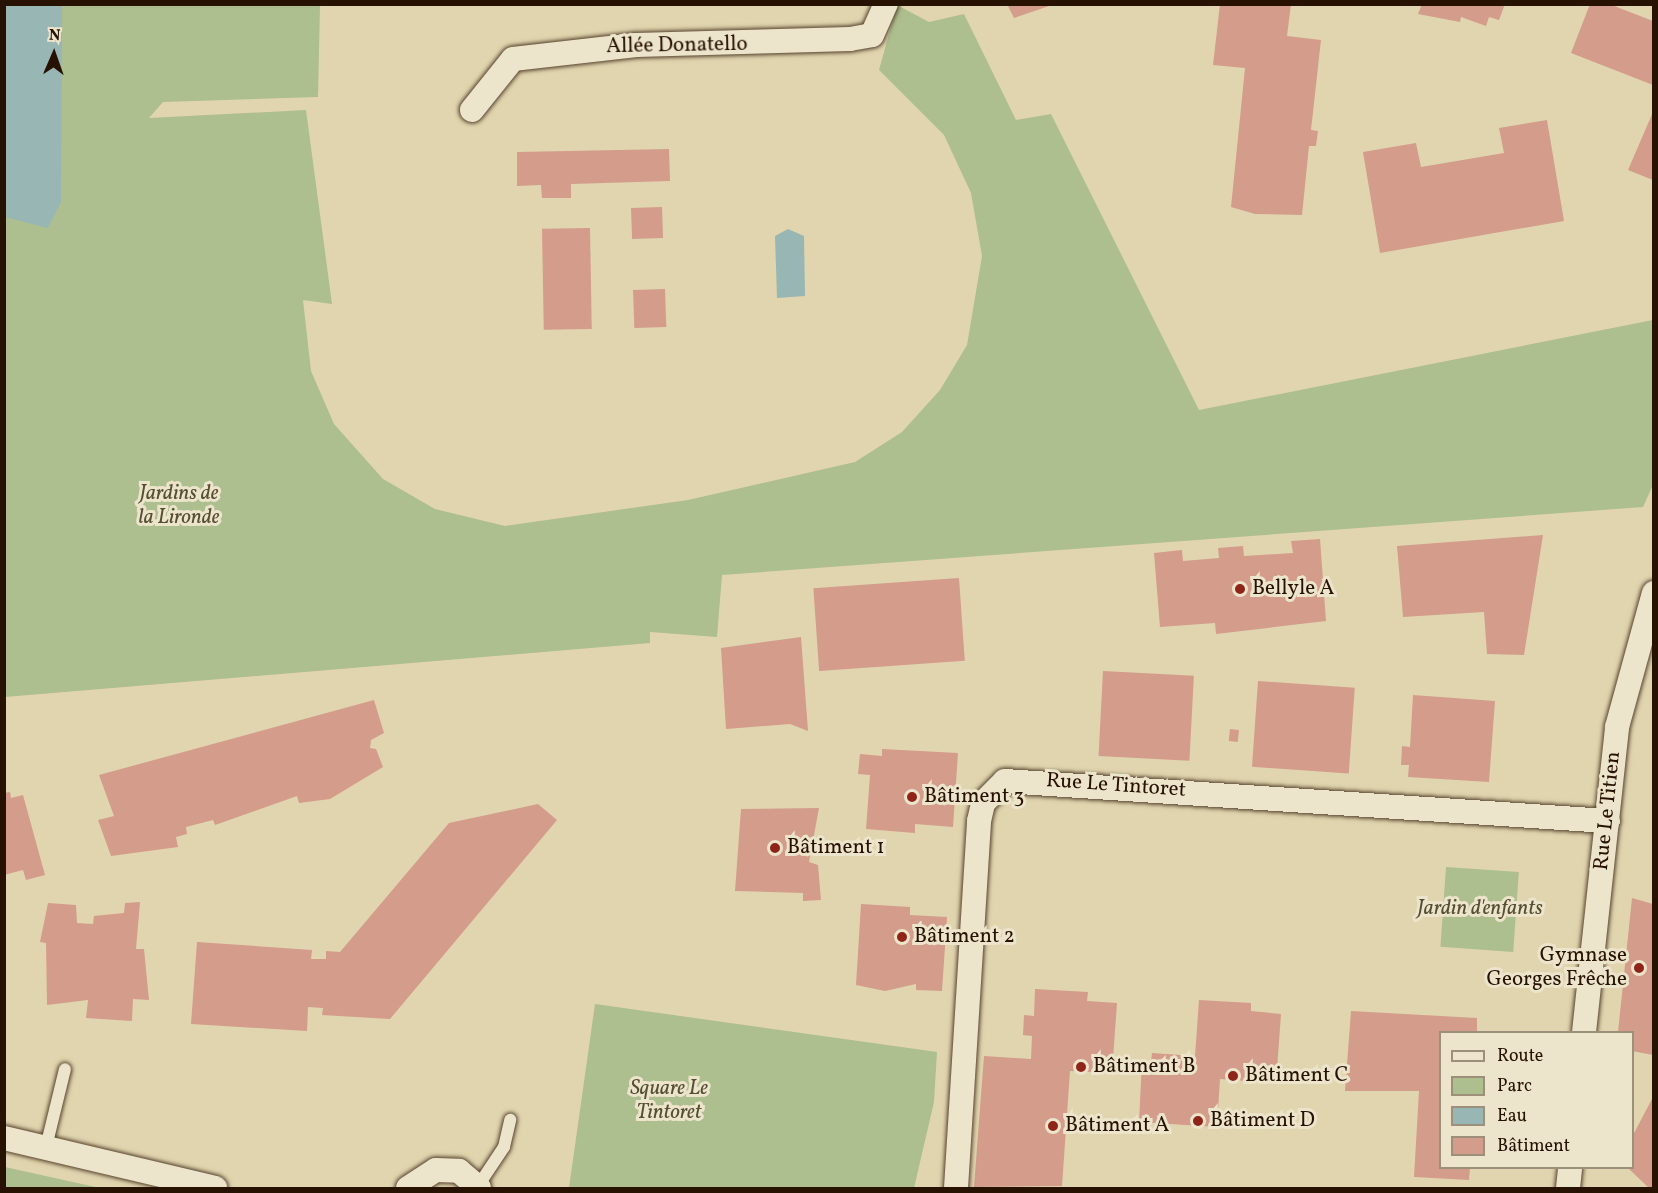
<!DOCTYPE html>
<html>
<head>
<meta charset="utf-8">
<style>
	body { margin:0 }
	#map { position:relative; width:1658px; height:1193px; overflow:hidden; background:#e1d5af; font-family:Vollkorn,serif }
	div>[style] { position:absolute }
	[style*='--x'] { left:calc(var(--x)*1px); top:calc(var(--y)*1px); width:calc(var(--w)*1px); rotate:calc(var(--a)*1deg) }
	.green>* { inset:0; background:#adbe8f; transform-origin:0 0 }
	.water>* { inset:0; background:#97b6b4 }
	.building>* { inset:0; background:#d39c8b; transform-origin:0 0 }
	.roads { filter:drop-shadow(0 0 2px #56432d) drop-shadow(0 0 2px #56432d) }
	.lane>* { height:12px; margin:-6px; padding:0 6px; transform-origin:6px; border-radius:6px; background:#ece4cb }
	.street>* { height:24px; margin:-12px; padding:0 12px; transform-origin:12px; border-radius:12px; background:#ece4cb }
	.dots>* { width:16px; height:16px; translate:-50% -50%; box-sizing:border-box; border:3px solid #ece4cb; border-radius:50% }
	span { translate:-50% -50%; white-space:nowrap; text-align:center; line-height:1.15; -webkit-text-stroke:6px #ece4cb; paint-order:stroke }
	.street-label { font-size:21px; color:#271202 }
	.park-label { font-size:21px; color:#564e33; font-style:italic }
	.poi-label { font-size:21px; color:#271202 }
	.left { translate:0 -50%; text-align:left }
	.right { translate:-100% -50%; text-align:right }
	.frame { position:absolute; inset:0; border:6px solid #271202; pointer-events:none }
	.legend { position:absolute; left:1439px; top:1031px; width:195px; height:138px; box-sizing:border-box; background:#ece4cb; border:2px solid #9d907b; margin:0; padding:8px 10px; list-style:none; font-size:18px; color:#271202 }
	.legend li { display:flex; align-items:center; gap:12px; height:30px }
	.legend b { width:30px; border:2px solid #9d907b }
	.north { position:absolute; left:24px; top:24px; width:60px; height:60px; -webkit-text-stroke:4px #ece4cb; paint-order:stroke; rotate:2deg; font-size:16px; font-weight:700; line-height:24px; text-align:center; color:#271202 }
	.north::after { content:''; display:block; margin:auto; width:21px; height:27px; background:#271202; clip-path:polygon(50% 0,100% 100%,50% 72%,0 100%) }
</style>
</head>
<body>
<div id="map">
	<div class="green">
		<i style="clip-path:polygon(5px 5px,320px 5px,318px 97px,163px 102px,149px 118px,306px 110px,332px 304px,303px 300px,311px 371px,334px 424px,383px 479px,435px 509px,505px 526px,688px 500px,855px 462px,902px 432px,940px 390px,967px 345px,982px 256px,971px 193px,944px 135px,879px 70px,897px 5px,929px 22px,964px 14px,1016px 120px,1051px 114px,1199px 410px,1653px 320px,1653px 485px,1643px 507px,722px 575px,717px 637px,650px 632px,650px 643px,5px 697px)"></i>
		<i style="left:1446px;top:867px;width:73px;height:80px;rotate:4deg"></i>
		<i style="clip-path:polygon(595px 1004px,937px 1052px,934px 1102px,914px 1188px,569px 1188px)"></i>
		<i style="clip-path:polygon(4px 1167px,5px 1167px,100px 1188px,5px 1188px)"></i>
	</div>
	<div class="water">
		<i style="clip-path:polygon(4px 5px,62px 5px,61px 202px,48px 228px,5px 217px)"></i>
		<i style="clip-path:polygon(788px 229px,804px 236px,805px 296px,777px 298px,775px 236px)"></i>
	</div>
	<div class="building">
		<i style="clip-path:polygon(1007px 4px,1055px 4px,1014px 18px)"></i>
		<i style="clip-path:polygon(1220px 4px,1291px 4px,1287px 36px,1321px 40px,1311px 130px,1318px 131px,1316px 146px,1309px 146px,1302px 215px,1255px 214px,1231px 207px,1245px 68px,1213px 65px)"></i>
		<i style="clip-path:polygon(1422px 4px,1505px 4px,1499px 20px,1489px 17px,1486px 26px,1461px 17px,1460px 22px,1418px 14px)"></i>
		<i style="clip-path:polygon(1590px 4px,1609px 4px,1653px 21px,1653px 85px,1571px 53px)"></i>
		<i style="clip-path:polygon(1653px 112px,1653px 180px,1628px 170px)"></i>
		<i style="clip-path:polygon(1547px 120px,1564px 221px,1380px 253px,1363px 152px,1416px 143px,1421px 167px,1504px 153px,1499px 128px)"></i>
		<i style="clip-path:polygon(669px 149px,670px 181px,571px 184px,571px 198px,542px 198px,541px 185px,517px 186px,517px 152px)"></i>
		<i style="left:662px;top:207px;width:31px;height:31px;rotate:88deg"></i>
		<i style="left:590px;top:228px;width:101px;height:48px;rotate:89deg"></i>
		<i style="left:665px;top:289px;width:38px;height:32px;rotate:88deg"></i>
		<i style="clip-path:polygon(1543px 535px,1524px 655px,1487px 654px,1484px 612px,1403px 617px,1397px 546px)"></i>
		<i style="clip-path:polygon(1320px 539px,1326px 621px,1216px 634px,1215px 623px,1160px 627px,1154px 553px,1182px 550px,1183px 561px,1219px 558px,1218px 548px,1243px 546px,1244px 556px,1293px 553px,1291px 541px)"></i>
		<i style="left:959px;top:578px;width:83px;height:146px;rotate:86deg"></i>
		<i style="clip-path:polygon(801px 637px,808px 731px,790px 724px,726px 729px,721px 648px)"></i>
		<i style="left:1103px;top:671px;width:91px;height:85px;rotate:3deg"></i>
		<i style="left:1258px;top:681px;width:97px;height:86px;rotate:4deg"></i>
		<i style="clip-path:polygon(1413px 695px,1495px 701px,1489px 782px,1408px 777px,1409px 765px,1401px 765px,1402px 746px,1410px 747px)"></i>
		<i style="clip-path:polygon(374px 700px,384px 733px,371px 740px,370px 748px,376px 749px,383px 767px,330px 799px,299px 803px,297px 796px,215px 825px,213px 820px,186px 827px,187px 834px,176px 837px,178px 847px,111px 856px,98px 820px,114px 816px,99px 775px)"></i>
		<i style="left:1230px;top:729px;width:9px;height:12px;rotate:6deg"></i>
		<i style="clip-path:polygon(882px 749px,958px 753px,953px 827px,915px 824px,915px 833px,866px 829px,870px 775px,858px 774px,860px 754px,882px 756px)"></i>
		<i style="clip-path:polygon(10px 792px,11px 798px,23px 795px,45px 875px,26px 880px,23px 870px,4px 875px,4px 793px)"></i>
		<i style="clip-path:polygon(538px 804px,557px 820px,390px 1019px,322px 1015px,323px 1008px,308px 1007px,307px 1031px,191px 1024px,197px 942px,312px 950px,311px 959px,326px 959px,326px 951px,340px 952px,449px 823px)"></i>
		<i style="clip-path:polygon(819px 808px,809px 862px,818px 865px,821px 900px,803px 901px,803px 893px,735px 891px,741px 809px)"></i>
		<i style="clip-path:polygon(1632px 898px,1653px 904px,1653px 1055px,1632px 1051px,1632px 1032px,1618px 1032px)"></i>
		<i style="clip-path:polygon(140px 902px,136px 949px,144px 949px,149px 1000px,133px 999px,132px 1021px,86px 1018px,88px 1000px,47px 1005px,46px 943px,40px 942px,48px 903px,76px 905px,77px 923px,93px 924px,94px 916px,124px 913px,125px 903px)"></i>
		<i style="clip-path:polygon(861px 904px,910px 907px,910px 915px,947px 917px,942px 991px,916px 990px,916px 984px,885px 991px,856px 985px)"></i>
		<i style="clip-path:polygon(1035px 989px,1088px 992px,1087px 1001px,1117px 1003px,1112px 1073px,1070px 1071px,1062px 1186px,974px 1187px,984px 1056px,1031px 1059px,1032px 1036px,1023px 1035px,1024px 1015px,1034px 1016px)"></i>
		<i style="clip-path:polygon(1199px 1000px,1251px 1003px,1251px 1011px,1281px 1014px,1276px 1083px,1220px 1079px,1217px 1127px,1139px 1122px,1142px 1061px,1151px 1062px,1152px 1053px,1195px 1056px)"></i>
		<i style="clip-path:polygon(1351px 1011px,1477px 1018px,1477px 1032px,1440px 1032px,1440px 1167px,1470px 1168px,1469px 1180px,1414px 1177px,1419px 1091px,1345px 1091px)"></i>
		<i style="clip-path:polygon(1653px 1097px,1653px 1188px,1649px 1188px,1628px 1168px,1632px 1137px)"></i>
	</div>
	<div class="roads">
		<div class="lane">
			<i style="--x:46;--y:1147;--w:80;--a:-76.3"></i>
			<i style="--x:478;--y:1186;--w:47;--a:-56.3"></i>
			<i style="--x:504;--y:1147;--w:28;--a:-77"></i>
		</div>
		<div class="street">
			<i style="--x:472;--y:110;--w:65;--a:-51.2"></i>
			<i style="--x:513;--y:59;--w:124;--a:-6.5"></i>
			<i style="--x:636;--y:45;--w:214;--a:-1.6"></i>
			<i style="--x:850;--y:39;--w:22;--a:-10"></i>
			<i style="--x:872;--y:35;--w:34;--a:-66"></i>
			<i style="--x:1584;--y:1032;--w:307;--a:-83.8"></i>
			<i style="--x:1617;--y:727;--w:139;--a:-74.6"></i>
			<i style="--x:4;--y:1138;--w:217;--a:13.3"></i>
			<i style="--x:408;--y:1188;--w:33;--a:-33"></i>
			<i style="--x:436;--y:1170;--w:23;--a:2"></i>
			<i style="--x:459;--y:1171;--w:26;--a:40"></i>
			<i style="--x:956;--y:1188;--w:368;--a:-86.4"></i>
			<i style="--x:979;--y:821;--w:18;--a:-77"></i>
			<i style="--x:983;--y:803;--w:31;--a:-45"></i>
			<i style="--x:1005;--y:781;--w:604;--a:3.8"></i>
			<i style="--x:1568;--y:1188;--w:20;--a:-84"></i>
		</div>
	</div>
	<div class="dots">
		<i style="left:1240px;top:589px;background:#8f2418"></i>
		<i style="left:912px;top:797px;background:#8f2418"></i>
		<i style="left:775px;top:848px;background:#8f2418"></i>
		<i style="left:902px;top:937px;background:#8f2418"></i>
		<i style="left:1639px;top:968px;background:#8f2418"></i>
		<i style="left:1081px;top:1067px;background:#8f2418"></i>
		<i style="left:1233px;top:1076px;background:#8f2418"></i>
		<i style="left:1198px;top:1121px;background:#8f2418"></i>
		<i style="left:1053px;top:1126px;background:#8f2418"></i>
	</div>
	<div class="street-label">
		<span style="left:677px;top:46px;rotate:-1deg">Allée Donatello</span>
		<span style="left:1116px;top:786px;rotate:4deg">Rue Le Tintoret</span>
		<span style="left:1608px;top:811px;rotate:-84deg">Rue Le Titien</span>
	</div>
	<div class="park-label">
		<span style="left:179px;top:506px">Jardins de<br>la Lironde</span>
		<span style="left:1480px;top:909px">Jardin d'enfants</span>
		<span style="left:669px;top:1101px">Square Le<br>Tintoret</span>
	</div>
	<div class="poi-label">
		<span class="left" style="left:1252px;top:589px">Bellyle A</span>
		<span class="left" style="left:924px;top:797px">Bâtiment 3</span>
		<span class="left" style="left:787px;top:848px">Bâtiment 1</span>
		<span class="left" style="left:914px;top:937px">Bâtiment 2</span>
		<span class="right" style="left:1627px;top:968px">Gymnase<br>Georges Frêche</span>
		<span class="left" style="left:1093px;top:1067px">Bâtiment B</span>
		<span class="left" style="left:1245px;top:1076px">Bâtiment C</span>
		<span class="left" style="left:1210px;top:1121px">Bâtiment D</span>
		<span class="left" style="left:1065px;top:1126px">Bâtiment A</span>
	</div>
	<div class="frame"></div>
	<ul class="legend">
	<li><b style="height:8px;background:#ece4cb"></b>Route</li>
	<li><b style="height:16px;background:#adbe8f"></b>Parc</li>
	<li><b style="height:16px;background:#97b6b4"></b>Eau</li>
	<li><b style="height:16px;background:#d39c8b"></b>Bâtiment</li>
	</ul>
	<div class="north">N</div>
</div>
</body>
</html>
